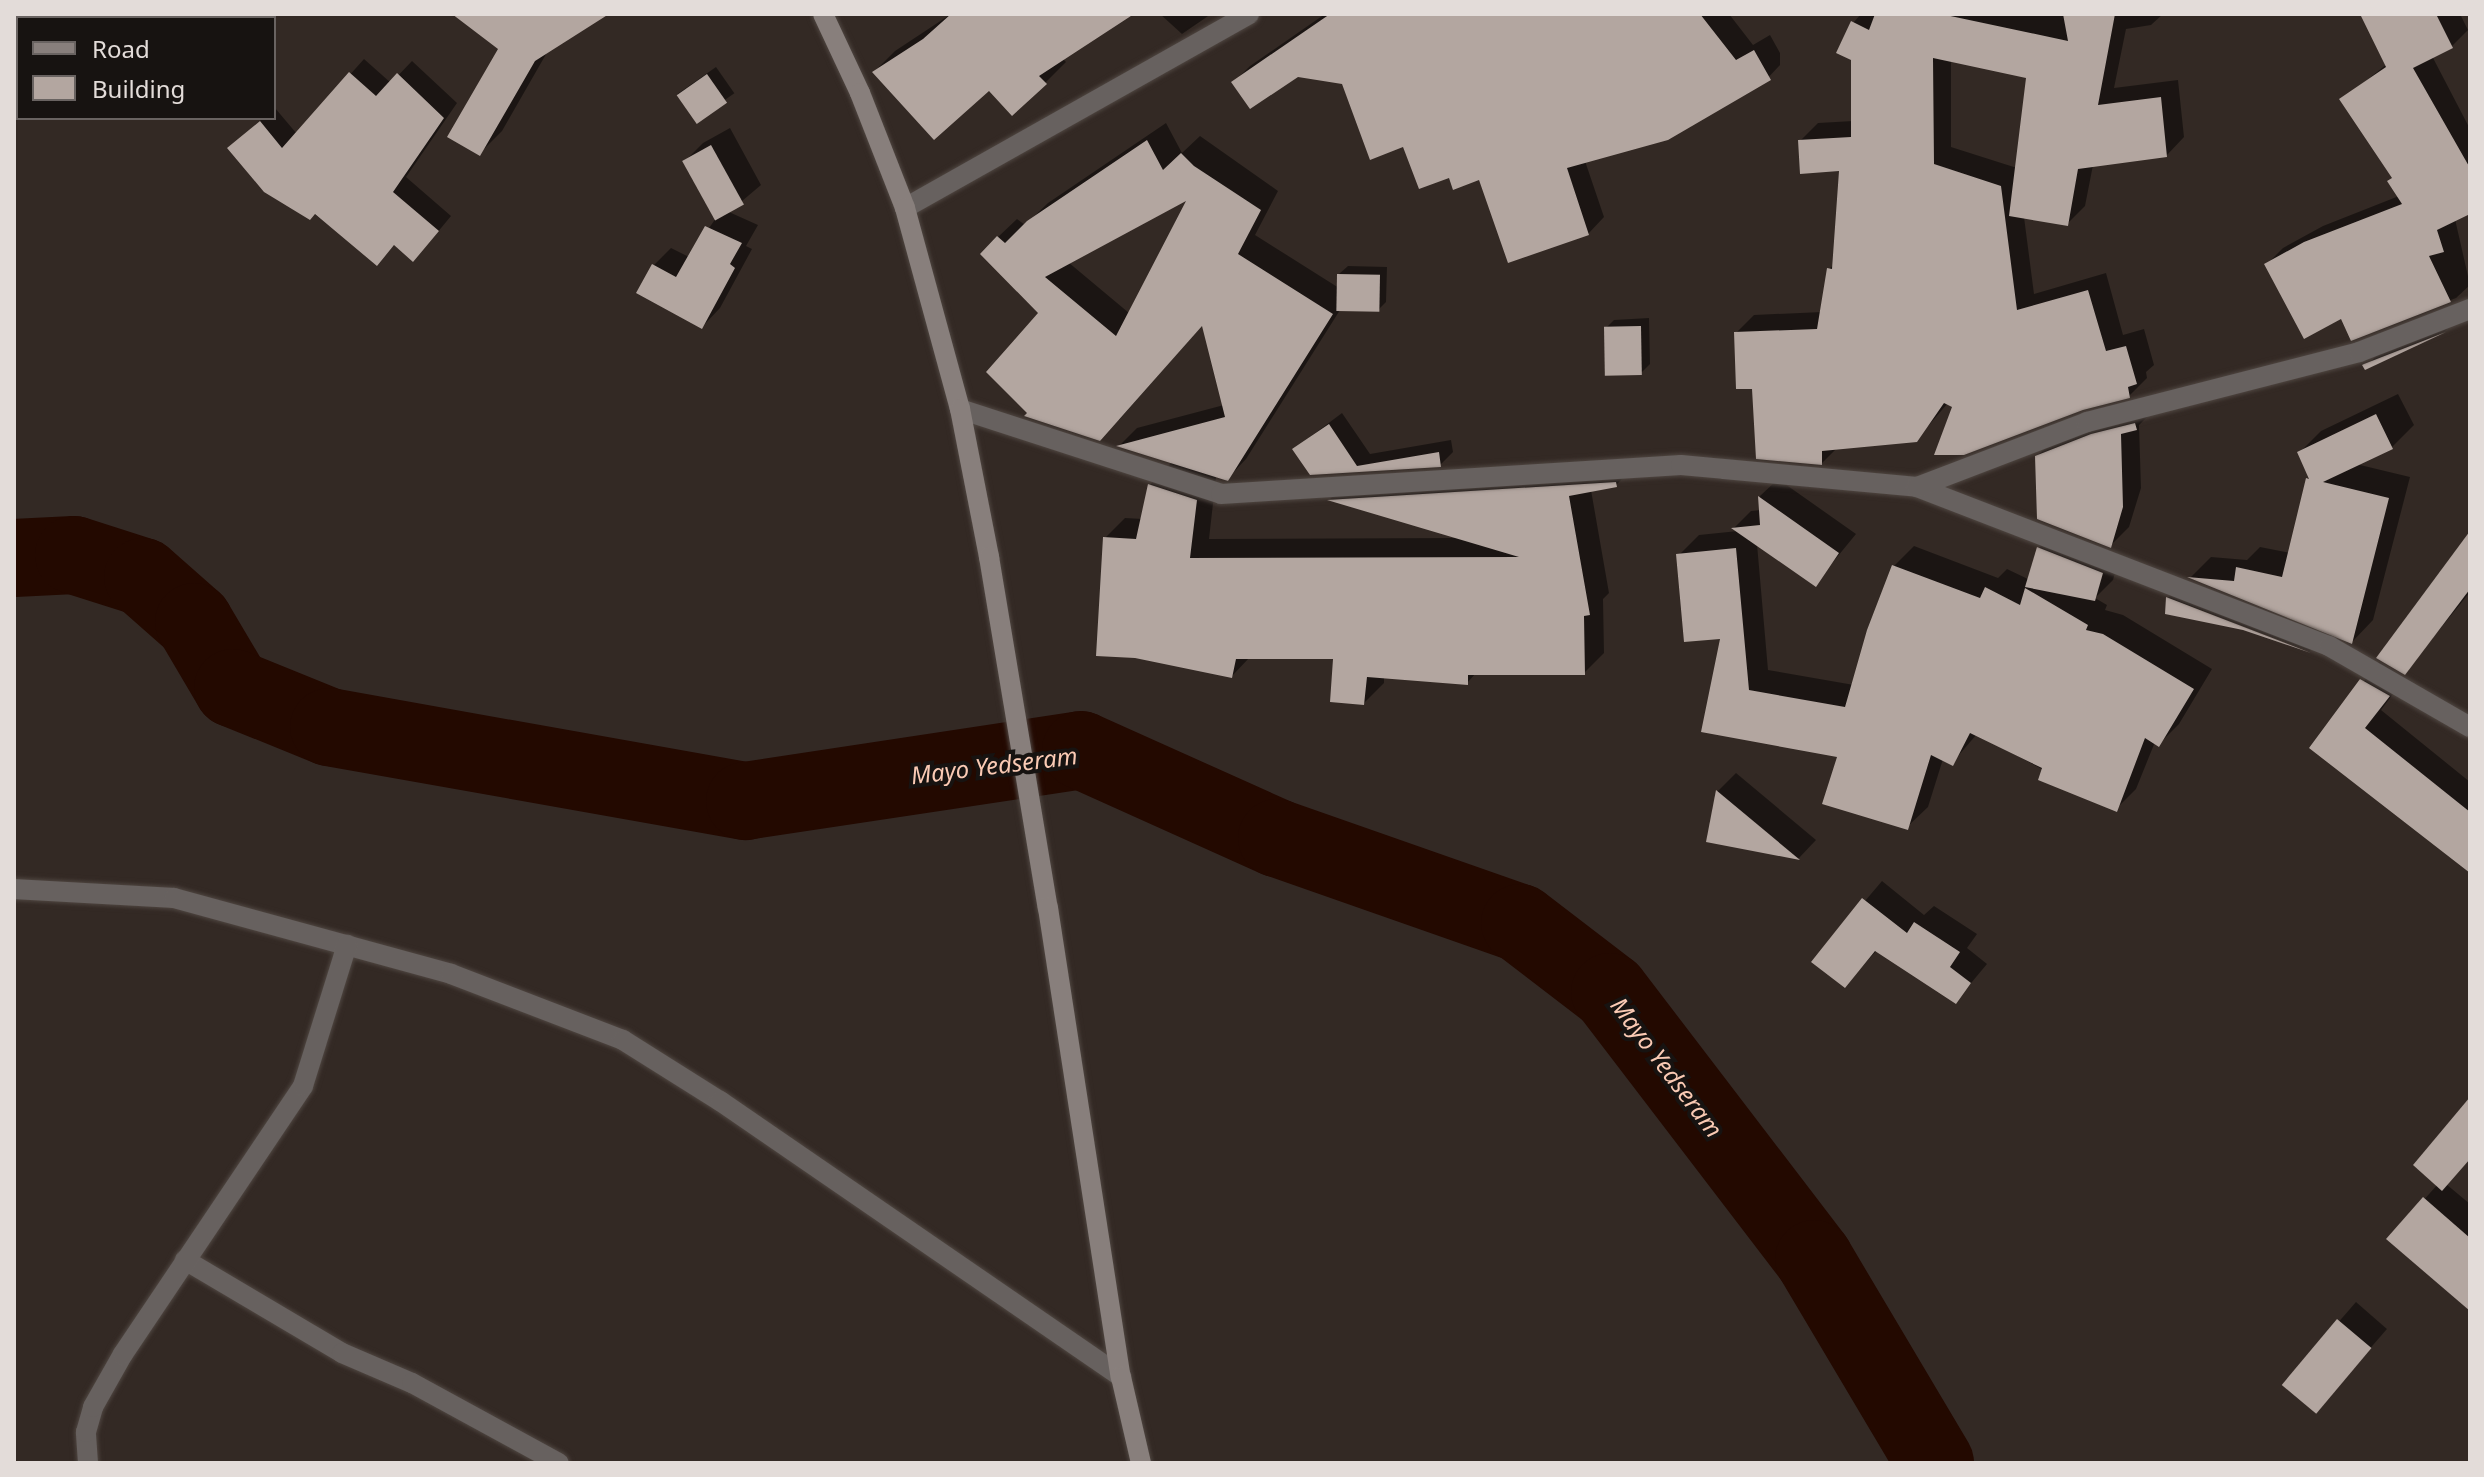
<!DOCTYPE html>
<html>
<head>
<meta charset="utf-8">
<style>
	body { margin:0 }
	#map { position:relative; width:2484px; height:1477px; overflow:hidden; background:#332924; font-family:"Noto Sans",sans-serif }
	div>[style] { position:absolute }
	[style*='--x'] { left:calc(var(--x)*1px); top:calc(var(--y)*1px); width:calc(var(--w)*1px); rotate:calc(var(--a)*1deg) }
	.shadow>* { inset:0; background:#0007; transform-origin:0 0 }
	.river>* { height:78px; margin:-39px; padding:0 39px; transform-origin:39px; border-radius:39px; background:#230900 }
	.building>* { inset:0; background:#b3a6a0; transform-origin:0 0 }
	.roads { filter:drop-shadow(0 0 2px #4f4641) drop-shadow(0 0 2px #4f4641) }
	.minor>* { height:20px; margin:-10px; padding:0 10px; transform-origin:10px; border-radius:10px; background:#67615f }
	.secondary>* { height:20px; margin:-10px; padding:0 10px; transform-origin:10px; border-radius:10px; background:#887f7c }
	span { translate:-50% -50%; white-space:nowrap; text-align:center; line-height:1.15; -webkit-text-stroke:8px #171311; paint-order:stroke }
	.water-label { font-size:24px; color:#facab4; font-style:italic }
	.frame { position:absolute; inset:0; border:16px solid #e3dcd9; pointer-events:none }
	.legend { position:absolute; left:16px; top:16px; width:260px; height:104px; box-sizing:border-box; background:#171311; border:2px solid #696361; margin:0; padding:10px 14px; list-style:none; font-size:24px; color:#e3dcd9 }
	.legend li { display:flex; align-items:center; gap:16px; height:40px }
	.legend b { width:40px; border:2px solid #696361 }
</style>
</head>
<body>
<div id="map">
	<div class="shadow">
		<i style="left:57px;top:14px;width:79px;height:6px"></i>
		<i style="clip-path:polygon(456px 14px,579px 14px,549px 49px,502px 131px,480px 153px,501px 49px)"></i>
		<i style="clip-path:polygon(951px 14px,1131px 14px,1062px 58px,1066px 62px,1045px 83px,989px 88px,874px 72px,895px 51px)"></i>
		<i style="clip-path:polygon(1160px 14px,1211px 14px,1182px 34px)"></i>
		<i style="clip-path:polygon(1325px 14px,1729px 14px,1753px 45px,1770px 35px,1780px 53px,1780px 65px,1764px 82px,1585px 161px,1604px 217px,1588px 234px,1480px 178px,1450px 176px,1404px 144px,1344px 83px,1297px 75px,1234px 82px,1250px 66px)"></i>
		<i style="clip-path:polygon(evenodd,1861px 14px,2163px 14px,2151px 25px,2126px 29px,2114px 88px,2178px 80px,2184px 137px,2167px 155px,2093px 165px,2085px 206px,2067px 224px,2024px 217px,2034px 294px,2106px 273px,2123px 335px,2144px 329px,2154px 365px,2146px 372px,2147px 378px,2129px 396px,1954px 406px,1948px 403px,1916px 440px,1837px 448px,1822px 463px,1754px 387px,1736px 333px,1754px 315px,1822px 312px,1829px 269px,1835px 264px,1842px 169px,1800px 141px,1818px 123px,1853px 121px,1853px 23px,1861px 14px,1951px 60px,2028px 76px,2017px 168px,1951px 147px,1951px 60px)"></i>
		<i style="clip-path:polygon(2362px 14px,2460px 14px,2468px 30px,2452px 46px,2432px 56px,2470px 129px,2470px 212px,2455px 219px,2470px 285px,2456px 298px,2352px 338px,2342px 316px,2267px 264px,2283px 248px,2323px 226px,2399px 196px,2394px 177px,2342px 100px,2387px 64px)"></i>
		<i style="clip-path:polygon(364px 59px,391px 83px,412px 61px,457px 103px,406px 177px,451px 216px,427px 245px,395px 244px,377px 263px,230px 148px,263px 118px,274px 118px,275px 108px,297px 134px)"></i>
		<i style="left:716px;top:67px;width:32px;height:47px;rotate:55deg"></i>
		<i style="clip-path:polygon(evenodd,1166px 123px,1182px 153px,1200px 136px,1278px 191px,1255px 235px,1339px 288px,1339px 274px,1348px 266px,1387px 267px,1386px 302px,1378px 310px,1340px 310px,1246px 459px,1227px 479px,1216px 477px,1209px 539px,1458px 538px,1330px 499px,1348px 481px,1636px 465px,1616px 485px,1591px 490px,1609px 593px,1603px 599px,1604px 653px,1584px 673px,1476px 673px,1467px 683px,1384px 676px,1384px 683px,1364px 703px,1335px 657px,1250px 657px,1232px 676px,1105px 538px,1125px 518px,1143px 519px,1150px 485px,1172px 462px,1120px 445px,1137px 428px,1224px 405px,1204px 323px,1119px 420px,1041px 313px,998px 237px,1017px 219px,1025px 225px,1048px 203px,1166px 123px,1191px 196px,1129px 313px,1068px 262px,1191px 196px)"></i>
		<i style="clip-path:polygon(730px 128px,761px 185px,729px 212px,758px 225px,746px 246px,752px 249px,720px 308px,702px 327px,653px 266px,671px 248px,689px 257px,716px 218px,684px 162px,703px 143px)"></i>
		<i style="clip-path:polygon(1649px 318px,1650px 364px,1641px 373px,1606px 328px,1614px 320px)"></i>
		<i style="clip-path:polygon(2457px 318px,2445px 331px,2366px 368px,2383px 347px)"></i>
		<i style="clip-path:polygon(2398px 394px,2414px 425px,2392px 447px,2356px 464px,2410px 477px,2373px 620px,2352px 642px,2191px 577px,2211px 557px,2247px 560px,2260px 547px,2290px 553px,2310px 477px,2299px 453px,2321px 431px)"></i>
		<i style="clip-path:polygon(2154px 410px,2139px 425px,2141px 488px,2129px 527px,2110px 546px,2037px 456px,2056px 438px)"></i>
		<i style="clip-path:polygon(1342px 413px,1370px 454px,1451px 440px,1453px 452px,1440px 465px,1311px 473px,1294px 449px)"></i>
		<i style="clip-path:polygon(1778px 479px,1856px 534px,1815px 584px,1757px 544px,1768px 670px,1854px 685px,1894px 566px,1914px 546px,1998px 578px,2007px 569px,2030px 580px,2039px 548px,2057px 530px,2120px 555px,2113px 580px,2095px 598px,2107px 605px,2105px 610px,2123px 615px,2212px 669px,2179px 724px,2159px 744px,2155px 742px,2136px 789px,2116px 809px,1977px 734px,1952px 763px,1943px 759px,1928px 807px,1907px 827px,1839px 756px,1704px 730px,1722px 636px,1679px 555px,1699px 535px,1738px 531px,1734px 528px,1751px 511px,1761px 510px,1760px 496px)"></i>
		<i style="clip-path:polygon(2470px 535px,2470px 592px,2405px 672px)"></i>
		<i style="clip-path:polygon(2184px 582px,2324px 636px,2310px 651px,2168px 598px)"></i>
		<i style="clip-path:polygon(2379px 662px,2405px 678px,2381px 710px,2470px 782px,2470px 871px,2312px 747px)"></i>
		<i style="clip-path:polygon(1736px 773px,1816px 840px,1799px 858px,1708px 841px,1718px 791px)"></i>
		<i style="clip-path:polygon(1882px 881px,1924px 915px,1934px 906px,1977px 934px,1967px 948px,1987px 964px,1956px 1001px,1877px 950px,1845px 986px,1814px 961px)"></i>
		<i style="clip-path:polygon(2470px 1103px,2470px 1159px,2446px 1184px,2470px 1204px,2470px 1309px,2389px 1239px,2438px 1184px)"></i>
		<i style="left:2356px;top:1302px;width:41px;height:110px;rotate:41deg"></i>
	</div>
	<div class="river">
		<i style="--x:14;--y:558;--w:60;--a:-2.9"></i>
		<i style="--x:74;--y:555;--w:72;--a:17.7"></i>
		<i style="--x:143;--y:577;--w:68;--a:41.4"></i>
		<i style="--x:194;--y:622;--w:77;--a:59.4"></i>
		<i style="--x:233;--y:688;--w:104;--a:22.1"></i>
		<i style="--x:329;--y:727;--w:423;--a:10.1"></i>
		<i style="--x:745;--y:801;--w:340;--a:-8.6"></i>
		<i style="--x:1081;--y:750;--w:215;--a:24.2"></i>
		<i style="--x:1277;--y:838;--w:257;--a:19.3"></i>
		<i style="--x:1520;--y:923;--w:113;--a:37.5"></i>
		<i style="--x:1610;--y:992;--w:336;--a:52.6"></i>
		<i style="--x:1814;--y:1259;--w:237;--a:59.3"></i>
	</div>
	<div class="building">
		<i style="clip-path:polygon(452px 14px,609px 14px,535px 61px,480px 156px,447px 137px,498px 49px)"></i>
		<i style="clip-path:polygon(951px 14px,1134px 14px,1039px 76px,1047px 84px,1012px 116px,989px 91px,934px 140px,872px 72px,923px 39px)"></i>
		<i style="clip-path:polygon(1330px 14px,1700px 14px,1736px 60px,1754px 50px,1771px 80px,1668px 140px,1567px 168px,1589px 235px,1508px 263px,1479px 180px,1453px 190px,1449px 178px,1419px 189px,1403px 147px,1370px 160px,1342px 84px,1298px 77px,1250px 109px,1231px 82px)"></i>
		<i style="clip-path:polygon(1875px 14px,1941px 14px,2068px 41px,2063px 14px,2115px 14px,2098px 105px,2161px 97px,2167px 157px,2078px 169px,2068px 226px,2009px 216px,2026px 78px,1933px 58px,1934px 164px,2001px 186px,2017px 310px,2088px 290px,2106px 351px,2126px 346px,2137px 384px,2128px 387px,2130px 398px,2083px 410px,1964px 455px,1934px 455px,1952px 407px,1944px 403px,1917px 442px,1822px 451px,1822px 465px,1756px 459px,1752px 389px,1736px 389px,1734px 332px,1817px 329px,1827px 268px,1832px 269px,1839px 171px,1800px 174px,1798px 140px,1851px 137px,1851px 60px,1836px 53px,1851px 21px,1869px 30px)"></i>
		<i style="clip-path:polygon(2360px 14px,2436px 14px,2453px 48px,2413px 68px,2470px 168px,2470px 214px,2437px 230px,2444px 252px,2429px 256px,2451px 302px,2351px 341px,2341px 319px,2304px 339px,2264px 264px,2304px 242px,2402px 204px,2387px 181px,2392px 178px,2339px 99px,2386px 67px)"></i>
		<i style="clip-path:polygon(349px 72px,376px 96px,397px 73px,444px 118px,393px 192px,439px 231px,413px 262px,394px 245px,377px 266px,315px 214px,310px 220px,264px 192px,227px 148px,260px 121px,282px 148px)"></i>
		<i style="left:707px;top:74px;width:35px;height:37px;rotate:55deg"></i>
		<i style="clip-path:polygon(evenodd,1147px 140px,1163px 170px,1181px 153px,1194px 166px,1261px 210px,1238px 254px,1333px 314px,1228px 481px,1116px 446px,1225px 417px,1202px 326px,1100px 441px,1024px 416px,1027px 413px,986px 372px,1038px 313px,980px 254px,997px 236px,1005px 243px,1027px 221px,1147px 140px,1186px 201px,1116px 336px,1045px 277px,1186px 201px)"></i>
		<i style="left:711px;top:145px;width:68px;height:33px;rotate:61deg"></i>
		<i style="clip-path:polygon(705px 226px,742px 243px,730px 264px,735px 268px,702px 329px,636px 293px,652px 264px,676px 277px)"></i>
		<i style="left:1337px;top:274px;width:43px;height:37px;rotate:1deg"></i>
		<i style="left:1641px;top:326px;width:49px;height:37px;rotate:89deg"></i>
		<i style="clip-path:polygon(2446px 332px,2365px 370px,2362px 365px,2364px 364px)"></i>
		<i style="clip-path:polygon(2376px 414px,2393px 449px,2323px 482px,2389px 498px,2352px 644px,2187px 577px,2234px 581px,2236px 567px,2282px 577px,2306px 478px,2309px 479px,2297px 452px)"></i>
		<i style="clip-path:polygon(2135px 423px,2137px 430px,2121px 434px,2123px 507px,2111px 548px,2037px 519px,2035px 456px,2091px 434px)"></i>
		<i style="clip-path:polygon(1329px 424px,1357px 466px,1439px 452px,1441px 467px,1310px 475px,1292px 449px)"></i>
		<i style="clip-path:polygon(1616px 482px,1617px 487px,1569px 496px,1590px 615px,1584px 616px,1585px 675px,1468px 675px,1468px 685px,1367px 677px,1364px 705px,1330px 702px,1333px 659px,1236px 659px,1232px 678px,1135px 658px,1096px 656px,1103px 537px,1136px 539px,1148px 484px,1197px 500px,1190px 558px,1519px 557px,1327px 500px)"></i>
		<i style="clip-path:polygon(1758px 496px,1839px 553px,1816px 587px,1731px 528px,1760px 525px)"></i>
		<i style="clip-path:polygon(2470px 531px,2470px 589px,2405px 675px,2376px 658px)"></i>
		<i style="clip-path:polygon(2037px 547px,2103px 573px,2095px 601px,2025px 587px)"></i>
		<i style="clip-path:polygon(1736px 548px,1749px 690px,1845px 707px,1867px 630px,1892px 565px,1980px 598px,1985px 587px,2020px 605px,2025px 588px,2088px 625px,2086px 630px,2103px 634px,2194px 689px,2159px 747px,2145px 738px,2117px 812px,2038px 780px,2042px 768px,1970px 733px,1953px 766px,1931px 755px,1908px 830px,1822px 804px,1837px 757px,1701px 732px,1720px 639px,1684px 642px,1676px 554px)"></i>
		<i style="clip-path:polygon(2166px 597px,2311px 653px,2243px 630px,2165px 614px)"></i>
		<i style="clip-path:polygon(2360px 679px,2390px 696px,2365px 728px,2470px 812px,2470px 873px,2309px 748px)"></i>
		<i style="clip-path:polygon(1716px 790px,1800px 860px,1706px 842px)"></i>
		<i style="clip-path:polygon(1862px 898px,1907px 933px,1914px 922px,1960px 952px,1950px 967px,1971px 983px,1956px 1004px,1875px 951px,1845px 988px,1811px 962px)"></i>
		<i style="clip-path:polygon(2470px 1097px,2470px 1159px,2442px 1191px,2413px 1165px)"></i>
		<i style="clip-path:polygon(2423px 1197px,2470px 1238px,2470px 1311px,2386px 1239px)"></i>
		<i style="left:2337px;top:1319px;width:45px;height:86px;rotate:40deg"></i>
	</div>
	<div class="roads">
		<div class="minor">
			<i style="--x:905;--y:208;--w:395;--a:-29.4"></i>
			<i style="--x:960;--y:409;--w:274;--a:18"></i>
			<i style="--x:1221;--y:494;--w:461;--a:-3.6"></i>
			<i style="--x:1681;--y:465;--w:237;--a:5.3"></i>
			<i style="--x:1917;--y:487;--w:442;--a:21.1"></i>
			<i style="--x:2329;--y:646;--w:163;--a:29.9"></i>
			<i style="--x:1917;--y:487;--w:182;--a:-20.9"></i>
			<i style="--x:2087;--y:422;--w:281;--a:-14.4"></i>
			<i style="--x:2359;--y:352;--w:119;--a:-21.2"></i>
			<i style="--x:14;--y:889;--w:160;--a:3.2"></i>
			<i style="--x:174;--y:898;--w:287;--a:15.3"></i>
			<i style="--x:451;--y:974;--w:184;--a:21"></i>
			<i style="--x:623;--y:1040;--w:115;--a:32.2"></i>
			<i style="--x:720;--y:1101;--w:487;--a:34.5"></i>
			<i style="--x:185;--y:1260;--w:182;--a:30.6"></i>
			<i style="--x:342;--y:1353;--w:76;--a:23.2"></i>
			<i style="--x:412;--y:1383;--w:167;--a:28.6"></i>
			<i style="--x:88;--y:1463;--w:31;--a:-94"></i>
			<i style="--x:86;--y:1432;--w:26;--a:-74"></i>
			<i style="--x:93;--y:1407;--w:61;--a:-60.5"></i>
			<i style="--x:123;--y:1354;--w:323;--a:-56.1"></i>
			<i style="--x:303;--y:1086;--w:148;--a:-72.7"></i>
		</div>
		<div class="secondary">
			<i style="--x:823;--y:14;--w:87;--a:64.9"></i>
			<i style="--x:860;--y:93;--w:123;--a:68.6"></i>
			<i style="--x:905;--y:208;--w:208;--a:74.7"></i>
			<i style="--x:960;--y:409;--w:151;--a:78.9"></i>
			<i style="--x:989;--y:557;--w:356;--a:80.5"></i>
			<i style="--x:1048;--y:908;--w:475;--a:81.2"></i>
			<i style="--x:1121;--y:1377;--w:88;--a:76.9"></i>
		</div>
	</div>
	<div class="water-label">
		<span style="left:994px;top:765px;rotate:-7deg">Mayo Yedseram</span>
		<span style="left:1667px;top:1067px;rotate:53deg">Mayo Yedseram</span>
	</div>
	<div class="frame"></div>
	<ul class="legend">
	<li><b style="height:10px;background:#887f7c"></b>Road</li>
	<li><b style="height:22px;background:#b3a6a0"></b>Building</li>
	</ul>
</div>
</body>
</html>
